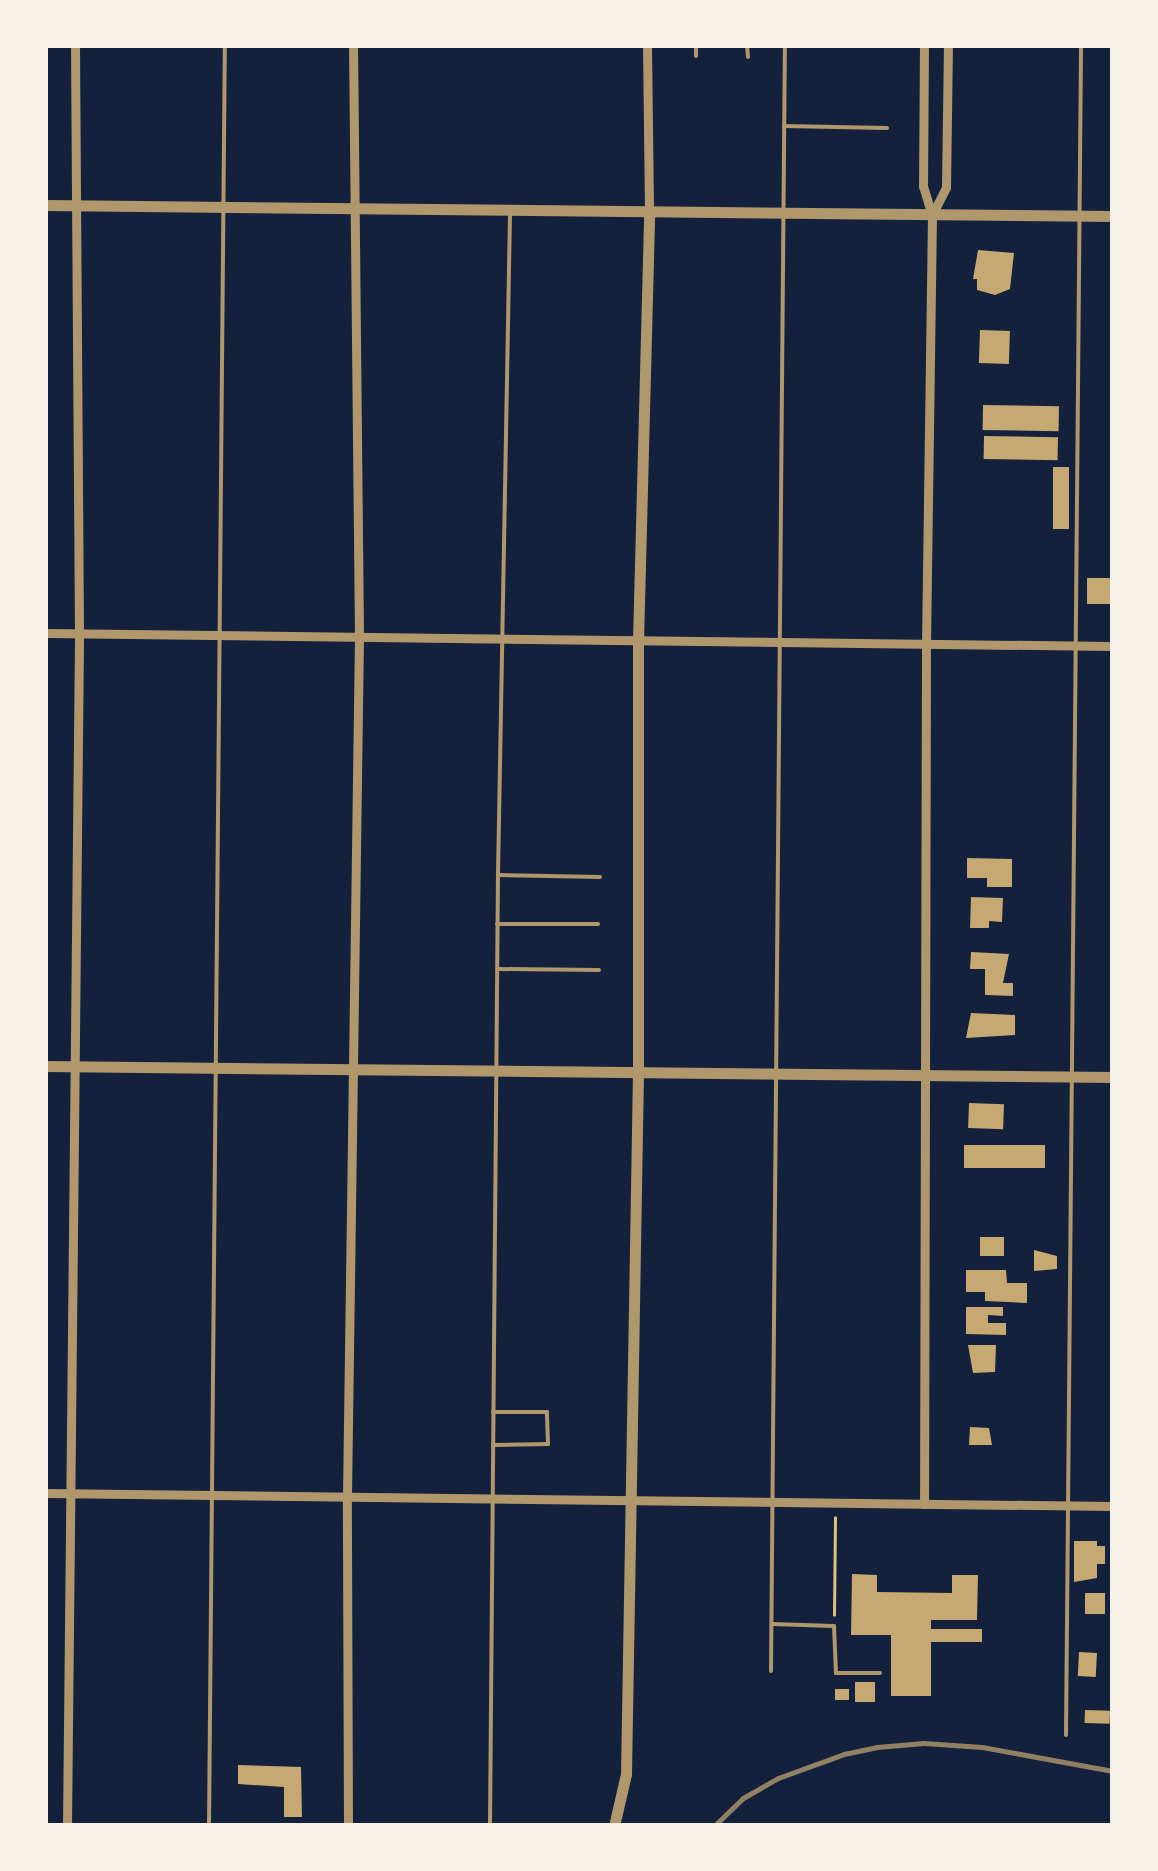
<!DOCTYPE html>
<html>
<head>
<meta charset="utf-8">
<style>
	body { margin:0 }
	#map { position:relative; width:1158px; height:1871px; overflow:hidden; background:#14213d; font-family:Mulish,sans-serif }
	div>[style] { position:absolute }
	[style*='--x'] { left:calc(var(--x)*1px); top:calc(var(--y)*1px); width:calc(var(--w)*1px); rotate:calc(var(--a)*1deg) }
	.building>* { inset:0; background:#c6a872; transform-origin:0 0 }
	.path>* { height:2.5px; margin:-1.25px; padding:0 1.25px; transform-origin:1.25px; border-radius:1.25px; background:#e5c07b }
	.service>* { height:4px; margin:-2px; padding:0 2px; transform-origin:2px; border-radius:2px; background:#b1986c }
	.minor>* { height:9px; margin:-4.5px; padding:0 4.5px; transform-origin:4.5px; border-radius:4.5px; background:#b1986c }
	.tertiary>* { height:11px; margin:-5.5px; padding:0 5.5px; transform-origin:5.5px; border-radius:5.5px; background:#b1986c }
	.rail>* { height:5px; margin:-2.5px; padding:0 2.5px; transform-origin:2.5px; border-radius:2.5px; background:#918062 }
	span { translate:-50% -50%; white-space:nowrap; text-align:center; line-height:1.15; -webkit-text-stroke:9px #f6f1e7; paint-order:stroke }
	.frame { position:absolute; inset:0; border:48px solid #f6f1e7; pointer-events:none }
</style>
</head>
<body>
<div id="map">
	<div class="building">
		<i style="clip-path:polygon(978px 250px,1014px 253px,1010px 289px,995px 295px,977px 290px,977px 279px,973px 279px)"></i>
		<i style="left:980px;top:330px;width:30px;height:33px;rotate:2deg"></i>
		<i style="left:983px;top:405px;width:76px;height:25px;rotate:1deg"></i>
		<i style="left:984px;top:436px;width:74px;height:23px;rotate:1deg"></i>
		<i style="left:1053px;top:467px;width:16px;height:62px"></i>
		<i style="left:1087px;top:578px;width:26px;height:26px"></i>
		<i style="clip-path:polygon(967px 858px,1012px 859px,1012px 887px,987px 887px,987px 878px,967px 878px)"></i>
		<i style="clip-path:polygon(971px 897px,1003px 898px,1002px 922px,989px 921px,989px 928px,970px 928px)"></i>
		<i style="clip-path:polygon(971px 952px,1009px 954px,1003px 983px,1013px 983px,1013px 996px,985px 995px,985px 969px,970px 969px)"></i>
		<i style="clip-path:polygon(971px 1013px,1015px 1015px,1015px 1035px,966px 1038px)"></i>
		<i style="left:969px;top:1103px;width:35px;height:25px;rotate:2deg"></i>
		<i style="left:964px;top:1145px;width:81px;height:23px"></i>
		<i style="left:980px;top:1237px;width:24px;height:19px"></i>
		<i style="clip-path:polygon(1034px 1250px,1057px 1256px,1057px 1269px,1034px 1271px)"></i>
		<i style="clip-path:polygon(966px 1270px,1006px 1270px,1007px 1283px,1027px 1283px,1027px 1303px,985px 1301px,985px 1292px,966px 1292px)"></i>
		<i style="clip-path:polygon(966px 1307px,1003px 1307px,1003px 1316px,988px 1315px,988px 1323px,1006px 1323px,1006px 1335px,966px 1334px)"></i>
		<i style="clip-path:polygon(968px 1345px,996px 1345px,995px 1372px,973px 1373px)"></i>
		<i style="clip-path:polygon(970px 1427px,989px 1428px,992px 1445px,969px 1445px)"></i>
		<i style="clip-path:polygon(1074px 1541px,1097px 1541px,1097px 1546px,1105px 1546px,1105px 1564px,1097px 1564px,1097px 1578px,1074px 1582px)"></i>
		<i style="clip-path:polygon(852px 1574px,877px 1575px,877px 1592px,952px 1593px,952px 1575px,978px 1575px,977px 1620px,931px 1620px,931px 1629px,982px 1629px,982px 1642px,931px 1642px,931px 1696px,891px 1696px,891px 1635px,851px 1635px)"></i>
		<i style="left:1085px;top:1593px;width:20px;height:21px"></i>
		<i style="left:1079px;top:1652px;width:18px;height:24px;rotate:3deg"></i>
		<i style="left:855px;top:1682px;width:20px;height:20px"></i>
		<i style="left:835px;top:1689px;width:14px;height:11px"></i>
		<i style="left:1085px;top:1710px;width:25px;height:13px;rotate:2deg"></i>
		<i style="clip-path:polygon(238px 1765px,301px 1767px,302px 1817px,284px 1817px,284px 1787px,238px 1784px)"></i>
	</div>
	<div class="path">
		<i style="--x:834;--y:1615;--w:97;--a:-89.4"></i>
	</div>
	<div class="service">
		<i style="--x:696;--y:45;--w:11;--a:90"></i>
		<i style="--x:747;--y:45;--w:12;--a:85"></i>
		<i style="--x:784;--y:126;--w:103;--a:1.1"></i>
		<i style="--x:498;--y:875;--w:102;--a:1.1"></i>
		<i style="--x:497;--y:924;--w:101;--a:0"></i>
		<i style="--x:498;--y:969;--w:101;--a:0.6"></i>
		<i style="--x:493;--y:1445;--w:55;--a:-1"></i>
		<i style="--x:548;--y:1444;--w:32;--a:-92"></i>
		<i style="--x:547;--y:1412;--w:54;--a:180"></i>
		<i style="--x:772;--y:1624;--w:62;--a:1.8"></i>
		<i style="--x:834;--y:1626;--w:47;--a:87.6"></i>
		<i style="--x:836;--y:1673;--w:44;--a:0"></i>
		<i style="--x:771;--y:1671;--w:1626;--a:-89.51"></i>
		<i style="--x:1066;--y:1735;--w:1690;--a:-89.49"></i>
		<i style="--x:209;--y:1826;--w:1781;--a:-89.49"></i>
		<i style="--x:490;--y:1826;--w:951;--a:-89.52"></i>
		<i style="--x:498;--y:875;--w:663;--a:-88.96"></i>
	</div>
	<div class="minor">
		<i style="--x:647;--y:45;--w:170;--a:89.3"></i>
		<i style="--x:924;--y:45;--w:141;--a:90.4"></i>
		<i style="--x:923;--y:186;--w:30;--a:73"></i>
		<i style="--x:932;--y:215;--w:429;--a:90.8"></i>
		<i style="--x:926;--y:644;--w:860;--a:90.13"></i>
		<i style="--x:932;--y:215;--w:31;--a:-63"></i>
		<i style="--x:946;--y:187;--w:142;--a:-89.2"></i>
		<i style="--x:45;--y:633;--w:1068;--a:0.7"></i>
		<i style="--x:45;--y:1493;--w:1068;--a:0.7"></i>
		<i style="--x:67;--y:1826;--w:1193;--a:-89.42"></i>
		<i style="--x:79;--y:633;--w:588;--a:-90.39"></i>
		<i style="--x:348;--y:1826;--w:330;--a:-90.2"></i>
		<i style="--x:347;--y:1496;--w:861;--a:-89.2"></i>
		<i style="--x:359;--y:635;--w:590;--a:-90.58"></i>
	</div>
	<div class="tertiary">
		<i style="--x:45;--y:205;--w:1068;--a:0.59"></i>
		<i style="--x:45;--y:1066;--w:1068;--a:0.59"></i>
		<i style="--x:614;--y:1826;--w:53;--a:-77"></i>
		<i style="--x:626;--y:1774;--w:701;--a:-89.02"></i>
		<i style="--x:638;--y:1073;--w:432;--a:-90"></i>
		<i style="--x:638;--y:641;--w:426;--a:-88.5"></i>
	</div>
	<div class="rail">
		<i style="--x:714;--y:1826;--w:40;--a:-44"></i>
		<i style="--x:743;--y:1798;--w:40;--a:-29.7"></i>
		<i style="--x:778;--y:1778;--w:70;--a:-20"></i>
		<i style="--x:844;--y:1754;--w:34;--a:-12"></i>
		<i style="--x:877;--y:1747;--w:47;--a:-4.9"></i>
		<i style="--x:924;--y:1743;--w:58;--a:3.9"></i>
		<i style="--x:982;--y:1747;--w:133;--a:10.4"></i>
	</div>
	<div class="frame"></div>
</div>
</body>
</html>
